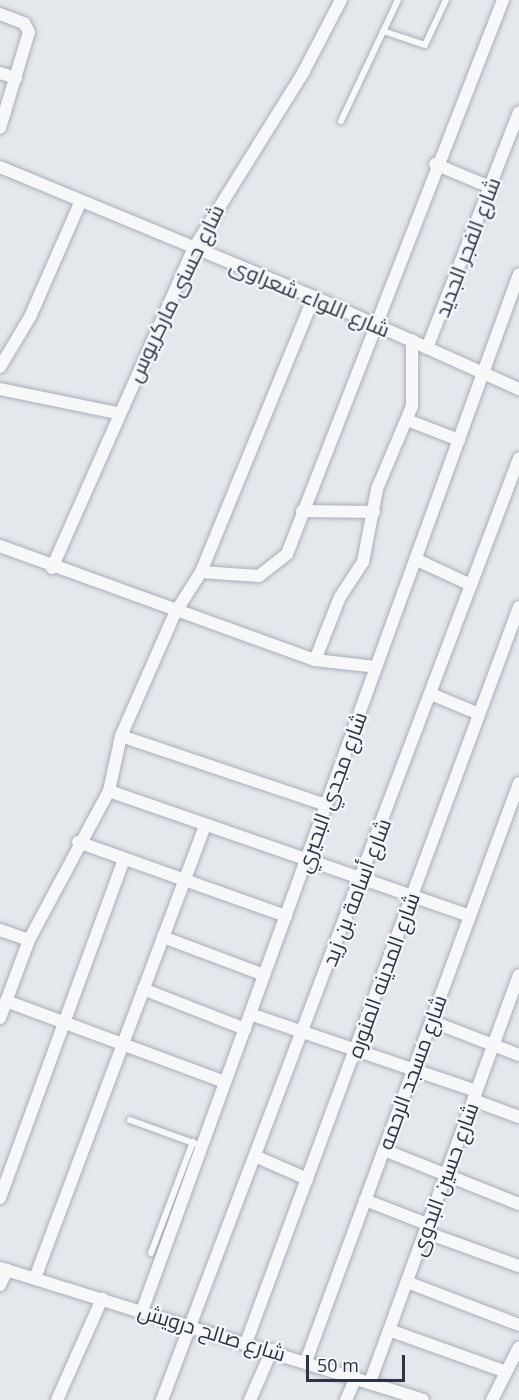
<!DOCTYPE html>
<html>
<head>
<meta charset="utf-8">
<style>
	body { margin:0 }
	#map { position:relative; width:519px; height:1400px; overflow:hidden; background:#e4e7ec; font-family:"Open Sans",Cairo,sans-serif }
	div>[style] { position:absolute }
	[style*='--x'] { left:calc(var(--x)*1px); top:calc(var(--y)*1px); width:calc(var(--w)*1px); rotate:calc(var(--a)*1deg) }
	.roads { filter:drop-shadow(0 0 2px #a9aeb7) drop-shadow(0 0 2px #a9aeb7) }
	.lane>* { height:6px; margin:-3px; padding:0 3px; transform-origin:3px; border-radius:3px; background:#f7f8fa }
	.street>* { height:12px; margin:-6px; padding:0 6px; transform-origin:6px; border-radius:6px; background:#f7f8fa }
	span { translate:-50% -50%; white-space:nowrap; text-align:center; line-height:1.15; -webkit-text-stroke:4.5px #f4f6f9; paint-order:stroke }
	.street-label { font-size:21px; color:#2b3445 }
	.scale { position:absolute; left:306px; top:1355px; width:99px; height:27px; box-sizing:border-box; border:3px solid #2b3445; border-top:0; padding-left:8px; font-size:18px; line-height:21px; white-space:nowrap; color:#2b3445; -webkit-text-stroke:4px #f4f6f9; paint-order:stroke }
</style>
</head>
<body>
<div id="map">
	<div class="roads">
		<div class="lane">
			<i style="--x:383;--y:31;--w:44;--a:18.4"></i>
			<i style="--x:425;--y:45;--w:50;--a:-65"></i>
			<i style="--x:341;--y:121;--w:134;--a:-64.8"></i>
			<i style="--x:130;--y:1120;--w:70;--a:20"></i>
			<i style="--x:151;--y:1253;--w:119;--a:-69.3"></i>
		</div>
		<div class="street">
			<i style="--x:0;--y:14;--w:26;--a:21"></i>
			<i style="--x:24;--y:23;--w:10;--a:61"></i>
			<i style="--x:29;--y:32;--w:100;--a:106.8"></i>
			<i style="--x:0;--y:73;--w:17;--a:17"></i>
			<i style="--x:435;--y:164;--w:60;--a:22.7"></i>
			<i style="--x:0;--y:167;--w:340;--a:22.5"></i>
			<i style="--x:314;--y:297;--w:225;--a:24.2"></i>
			<i style="--x:427;--y:348;--w:253;--a:-68.7"></i>
			<i style="--x:0;--y:367;--w:58;--a:-59"></i>
			<i style="--x:30;--y:317;--w:127;--a:-66.3"></i>
			<i style="--x:0;--y:389;--w:119;--a:11.6"></i>
			<i style="--x:407;--y:420;--w:56;--a:21"></i>
			<i style="--x:302;--y:511;--w:72;--a:0.8"></i>
			<i style="--x:0;--y:546;--w:335;--a:19.9"></i>
			<i style="--x:315;--y:660;--w:61;--a:6.5"></i>
			<i style="--x:415;--y:559;--w:62;--a:24.9"></i>
			<i style="--x:52;--y:568;--w:350;--a:-66.1"></i>
			<i style="--x:194;--y:248;--w:208;--a:-58.1"></i>
			<i style="--x:304;--y:71;--w:80;--a:-62.5"></i>
			<i style="--x:201;--y:572;--w:58;--a:3.9"></i>
			<i style="--x:259;--y:576;--w:36;--a:-38"></i>
			<i style="--x:287;--y:554;--w:595;--a:-68.7"></i>
			<i style="--x:315;--y:660;--w:68;--a:-68.4"></i>
			<i style="--x:340;--y:597;--w:42;--a:-56.7"></i>
			<i style="--x:363;--y:562;--w:74;--a:-79.1"></i>
			<i style="--x:377;--y:489;--w:90;--a:-67.1"></i>
			<i style="--x:412;--y:406;--w:66;--a:-90"></i>
			<i style="--x:431;--y:694;--w:52;--a:22.6"></i>
			<i style="--x:121;--y:736;--w:216;--a:18.6"></i>
			<i style="--x:109;--y:791;--w:382;--a:19.1"></i>
			<i style="--x:78;--y:842;--w:221;--a:19.6"></i>
			<i style="--x:0;--y:930;--w:31;--a:19"></i>
			<i style="--x:163;--y:937;--w:108;--a:20.6"></i>
			<i style="--x:143;--y:989;--w:110;--a:21.4"></i>
			<i style="--x:6;--y:1001;--w:233;--a:20.3"></i>
			<i style="--x:250;--y:1014;--w:239;--a:18.8"></i>
			<i style="--x:0;--y:1018;--w:83;--a:-69.6"></i>
			<i style="--x:29;--y:940;--w:169;--a:-61.8"></i>
			<i style="--x:109;--y:791;--w:56;--a:-77.7"></i>
			<i style="--x:121;--y:736;--w:134;--a:-66.3"></i>
			<i style="--x:175;--y:613;--w:49;--a:-57.6"></i>
			<i style="--x:201;--y:572;--w:297;--a:-67.7"></i>
			<i style="--x:431;--y:1021;--w:94;--a:21.1"></i>
			<i style="--x:473;--y:1100;--w:49;--a:20.3"></i>
			<i style="--x:384;--y:1150;--w:145;--a:21.8"></i>
			<i style="--x:257;--y:1157;--w:55;--a:23.7"></i>
			<i style="--x:0;--y:1198;--w:361;--a:-69.9"></i>
			<i style="--x:365;--y:1200;--w:66;--a:21.2"></i>
			<i style="--x:425;--y:1232;--w:100;--a:19.9"></i>
			<i style="--x:0;--y:1268;--w:443;--a:17.3"></i>
			<i style="--x:35;--y:1278;--w:484;--a:-69.4"></i>
			<i style="--x:407;--y:1282;--w:120;--a:21"></i>
			<i style="--x:0;--y:1285;--w:17;--a:-65"></i>
			<i style="--x:142;--y:1311;--w:1103;--a:-70.02"></i>
			<i style="--x:389;--y:1330;--w:124;--a:19.7"></i>
			<i style="--x:246;--y:1343;--w:785;--a:-69.65"></i>
			<i style="--x:306;--y:1361;--w:616;--a:-69.77"></i>
			<i style="--x:370;--y:1382;--w:433;--a:-69.9"></i>
			<i style="--x:57;--y:1400;--w:111;--a:-66"></i>
			<i style="--x:162;--y:1400;--w:1007;--a:-69.24"></i>
			<i style="--x:250;--y:1400;--w:55;--a:-66.3"></i>
			<i style="--x:346;--y:1400;--w:24;--a:-66"></i>
			<i style="--x:492;--y:1400;--w:59;--a:-63"></i>
		</div>
	</div>
	<div class="street-label">
		<span style="left:467px;top:247px;rotate:-69deg">شارع الفجر الجديد</span>
		<span style="left:175px;top:293px;rotate:-64deg">شارع حسنى ماركريوس</span>
		<span style="left:310px;top:297px;rotate:23deg">شارع اللواء شعراوى</span>
		<span style="left:331px;top:792px;rotate:-70deg">شارع مجدي البحيري</span>
		<span style="left:356px;top:892px;rotate:-69deg">شارع أسامة بن زيد</span>
		<span style="left:383px;top:975px;rotate:-70deg">شارع المدينه المنوره</span>
		<span style="left:412px;top:1072px;rotate:-70deg">شارع مسجد الرحمه</span>
		<span style="left:444px;top:1179px;rotate:-70deg">شارع حسين البدوى</span>
		<span style="left:212px;top:1332px;rotate:17deg">شارع صالح درويش</span>
	</div>
	<div class="scale">50 m</div>
</div>
</body>
</html>
